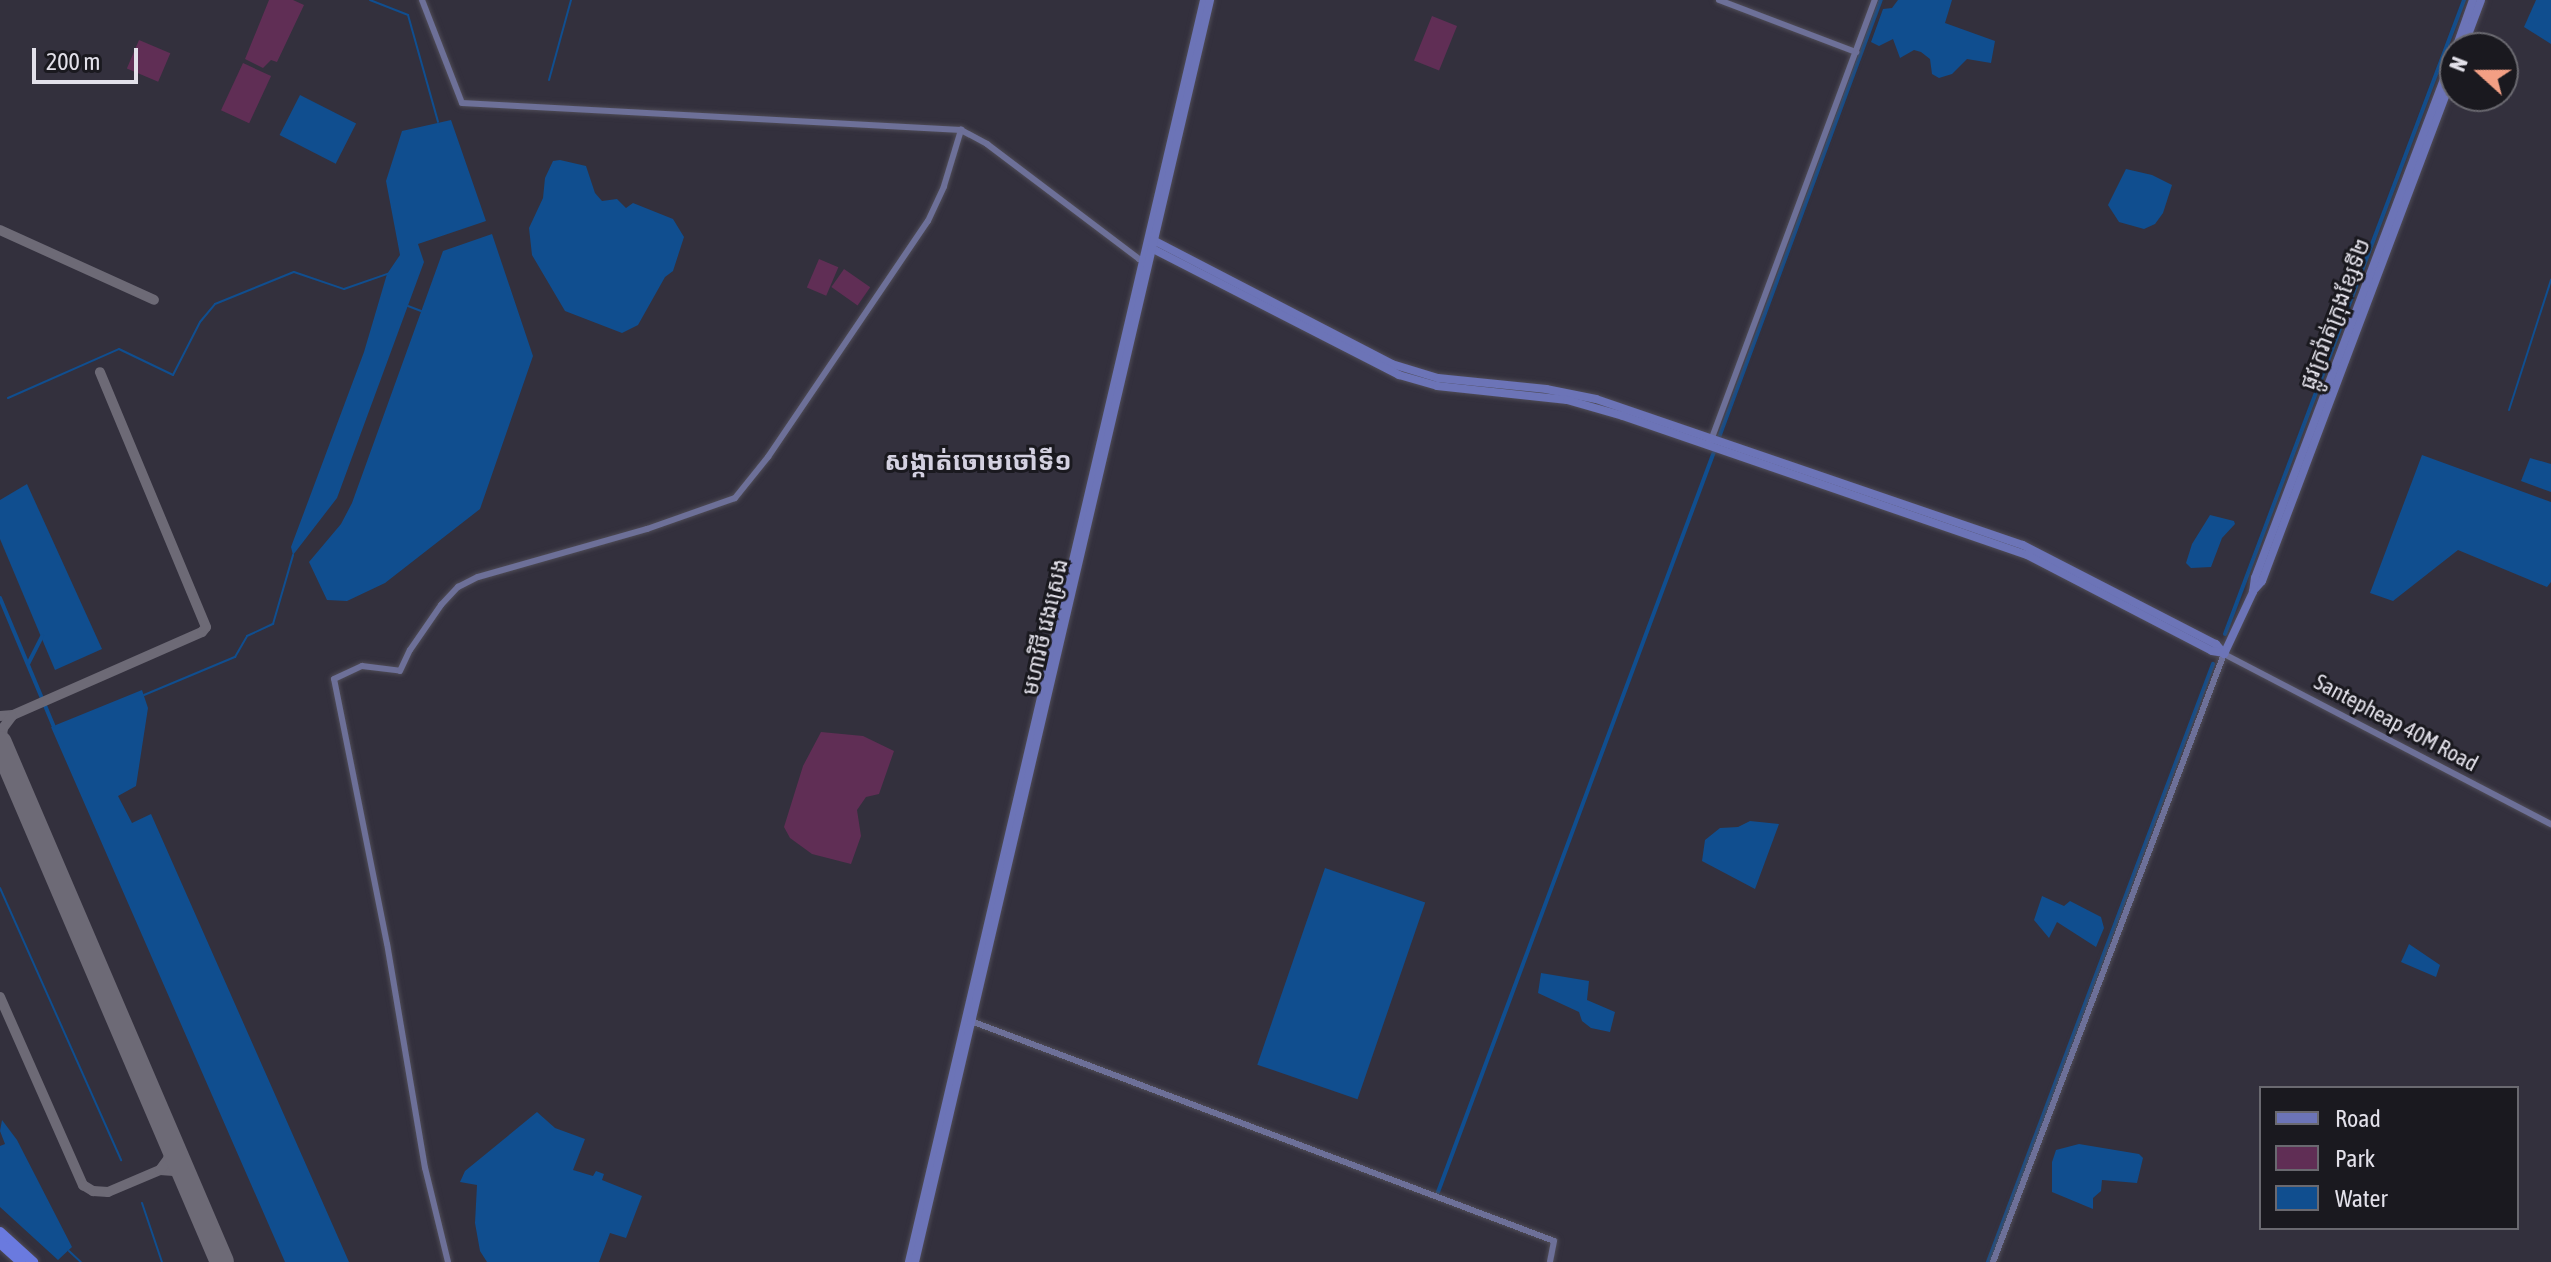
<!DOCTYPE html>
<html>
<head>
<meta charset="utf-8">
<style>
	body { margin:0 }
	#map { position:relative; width:2551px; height:1262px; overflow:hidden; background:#33303d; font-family:"Asap Condensed","Noto Sans Khmer",sans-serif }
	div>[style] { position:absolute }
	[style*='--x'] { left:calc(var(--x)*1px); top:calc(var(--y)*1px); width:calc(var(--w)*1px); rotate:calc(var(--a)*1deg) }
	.green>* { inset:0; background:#602e55; transform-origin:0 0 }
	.water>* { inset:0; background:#104e8f; transform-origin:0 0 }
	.stream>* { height:2px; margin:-1px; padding:0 1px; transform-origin:1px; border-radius:1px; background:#104e8f }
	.canal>* { height:4px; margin:-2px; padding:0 2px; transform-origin:2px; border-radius:2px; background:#104e8f }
	.taxiway>* { height:10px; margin:-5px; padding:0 5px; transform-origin:5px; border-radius:5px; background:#6d6a76 }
	.runway>* { height:24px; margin:-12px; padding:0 12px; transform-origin:12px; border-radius:12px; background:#6d6a76 }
	.roads { filter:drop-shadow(0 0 2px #4f4c57) drop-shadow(0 0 2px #4f4c57) }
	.secondary>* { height:6px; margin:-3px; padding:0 3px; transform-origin:3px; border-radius:3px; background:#6d7098 }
	.primary>* { height:8px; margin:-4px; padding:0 4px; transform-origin:4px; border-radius:4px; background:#6c74b7 }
	.highway>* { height:10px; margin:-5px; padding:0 5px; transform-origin:5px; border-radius:5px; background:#6a7adf }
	span { translate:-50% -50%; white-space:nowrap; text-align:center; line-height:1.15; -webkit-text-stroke:6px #1a191f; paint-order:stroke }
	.street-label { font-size:22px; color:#e3e1ea }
	.quarter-label { font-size:26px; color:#d4d1e1; font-weight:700 }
	.legend { position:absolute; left:2259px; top:1086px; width:260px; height:144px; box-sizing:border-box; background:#1a191f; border:2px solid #6a6970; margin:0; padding:10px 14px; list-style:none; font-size:24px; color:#e3e1ea }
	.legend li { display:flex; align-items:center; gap:16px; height:40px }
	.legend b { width:40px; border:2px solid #6a6970 }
	.north { position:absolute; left:2439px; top:32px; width:80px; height:80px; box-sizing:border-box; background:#1a191f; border:2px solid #6a6970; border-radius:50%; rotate:291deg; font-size:22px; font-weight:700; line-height:32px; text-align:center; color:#e3e1ea }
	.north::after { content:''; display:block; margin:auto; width:28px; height:36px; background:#f39f84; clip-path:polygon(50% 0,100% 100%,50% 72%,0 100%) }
	.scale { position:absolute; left:32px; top:48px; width:106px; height:36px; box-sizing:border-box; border:4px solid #e3e1ea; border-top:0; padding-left:10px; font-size:24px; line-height:28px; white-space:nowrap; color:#e3e1ea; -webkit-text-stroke:6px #1a191f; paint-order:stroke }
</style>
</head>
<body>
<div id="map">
	<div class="green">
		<i style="clip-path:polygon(269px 0,293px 0,304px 5px,277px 62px,271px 60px,263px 68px,245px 59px)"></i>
		<i style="left:1432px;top:16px;width:27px;height:48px;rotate:22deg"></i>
		<i style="left:139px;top:40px;width:34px;height:31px;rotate:23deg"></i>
		<i style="left:243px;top:63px;width:31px;height:52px;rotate:25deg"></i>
		<i style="left:819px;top:259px;width:21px;height:31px;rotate:23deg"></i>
		<i style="left:844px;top:269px;width:32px;height:22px;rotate:35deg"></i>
		<i style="clip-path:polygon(821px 732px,863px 736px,894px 751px,879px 794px,866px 797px,857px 810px,861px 836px,851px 864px,812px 854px,790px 838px,784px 827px,803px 766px)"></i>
	</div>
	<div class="water">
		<i style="clip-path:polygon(1898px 0,1952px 0,1945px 23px,1995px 41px,1991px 63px,1967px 59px,1952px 74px,1939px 78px,1932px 74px,1930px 59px,1921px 52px,1914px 50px,1900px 58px,1893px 39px,1879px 46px,1871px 42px,1883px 9px,1892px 8px)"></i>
		<i style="clip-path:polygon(2536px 0,2551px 0,2551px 44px,2524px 27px)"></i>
		<i style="left:300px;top:95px;width:63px;height:45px;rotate:27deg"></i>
		<i style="clip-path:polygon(451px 120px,486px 221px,418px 244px,424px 262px,337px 498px,293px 555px,291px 547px,364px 352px,387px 274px,400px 255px,386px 181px,402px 131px)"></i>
		<i style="clip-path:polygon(560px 160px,586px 166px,595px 193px,602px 201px,617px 199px,626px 208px,633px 203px,673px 219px,684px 237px,673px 271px,665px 277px,638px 325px,622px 333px,565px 311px,532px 255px,529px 228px,543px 198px,545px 178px,553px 161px)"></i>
		<i style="clip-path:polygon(2126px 169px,2152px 175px,2172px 185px,2163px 213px,2155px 224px,2144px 229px,2119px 222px,2108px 205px)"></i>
		<i style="clip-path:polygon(492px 234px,533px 356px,480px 509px,385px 583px,347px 601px,327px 600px,309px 562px,341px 524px,352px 503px,443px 251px)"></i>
		<i style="clip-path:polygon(2422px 455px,2551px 502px,2551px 582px,2547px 587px,2458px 550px,2393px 601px,2370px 593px)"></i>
		<i style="clip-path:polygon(2530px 458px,2551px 464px,2551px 492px,2521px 481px)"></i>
		<i style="clip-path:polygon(27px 484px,102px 649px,55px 670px,0 539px,0 500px)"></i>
		<i style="clip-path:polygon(2210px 515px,2234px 521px,2235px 524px,2222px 538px,2211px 567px,2191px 568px,2186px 563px,2192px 544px)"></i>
		<i style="clip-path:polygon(142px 690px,148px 708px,136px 786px,118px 796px,132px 823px,151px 814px,349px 1262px,285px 1262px,51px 727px)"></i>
		<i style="clip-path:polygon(1750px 821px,1779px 824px,1755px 889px,1702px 861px,1705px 840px,1720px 828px,1738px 827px)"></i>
		<i style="left:1325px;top:868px;width:106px;height:208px;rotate:19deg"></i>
		<i style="clip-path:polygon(2042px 896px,2064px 906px,2070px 901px,2101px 917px,2104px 928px,2096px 947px,2057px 922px,2049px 938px,2034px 920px)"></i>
		<i style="clip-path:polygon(2409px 944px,2440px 965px,2436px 977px,2401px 962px)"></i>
		<i style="clip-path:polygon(1541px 973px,1589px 981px,1587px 1000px,1615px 1012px,1610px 1032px,1591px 1028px,1582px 1021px,1579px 1012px,1538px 993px)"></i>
		<i style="clip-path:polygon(537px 1112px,555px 1128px,585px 1139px,573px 1170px,593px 1176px,596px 1171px,604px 1174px,602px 1180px,642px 1196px,626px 1238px,610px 1233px,599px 1262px,487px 1262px,480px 1251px,475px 1223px,477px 1185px,460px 1182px,465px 1171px)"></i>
		<i style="clip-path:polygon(2px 1120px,17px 1140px,72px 1247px,58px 1260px,0 1207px,0 1146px,5px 1144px,0 1131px)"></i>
		<i style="clip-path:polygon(2079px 1144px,2139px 1154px,2143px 1158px,2137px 1183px,2102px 1180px,2101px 1191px,2093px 1198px,2093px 1209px,2052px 1192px,2052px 1162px,2056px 1150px)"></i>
	</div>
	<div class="stream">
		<i style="--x:370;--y:0;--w:41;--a:21.5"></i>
		<i style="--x:408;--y:15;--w:111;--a:74.3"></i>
		<i style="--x:549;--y:80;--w:83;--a:-74.6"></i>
		<i style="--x:408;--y:306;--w:14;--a:21"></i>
		<i style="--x:8;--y:398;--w:121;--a:-23.8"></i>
		<i style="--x:119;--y:349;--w:60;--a:25.7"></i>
		<i style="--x:173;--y:375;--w:59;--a:-63"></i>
		<i style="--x:200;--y:322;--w:23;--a:-50"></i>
		<i style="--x:215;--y:304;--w:85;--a:-22.1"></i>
		<i style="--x:294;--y:272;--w:53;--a:18.8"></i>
		<i style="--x:344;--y:289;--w:46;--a:-19.2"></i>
		<i style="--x:2509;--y:410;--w:137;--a:-72.1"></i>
		<i style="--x:144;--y:695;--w:99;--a:-22.7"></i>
		<i style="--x:235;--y:657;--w:24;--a:-60"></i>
		<i style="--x:247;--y:636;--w:29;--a:-25"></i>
		<i style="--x:273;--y:624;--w:72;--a:-73.8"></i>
		<i style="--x:0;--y:888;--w:298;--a:66"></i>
		<i style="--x:142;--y:1203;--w:62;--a:71.3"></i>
		<i style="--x:69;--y:1251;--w:16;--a:43"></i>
	</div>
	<div class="canal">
		<i style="--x:1718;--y:440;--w:469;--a:-69.7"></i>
		<i style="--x:0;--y:598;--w:138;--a:67.3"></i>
		<i style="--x:2225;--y:634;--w:678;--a:-69.34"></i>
		<i style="--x:28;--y:664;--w:31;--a:-63"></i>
		<i style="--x:1438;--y:1192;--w:793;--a:-69.55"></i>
		<i style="--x:1988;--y:1262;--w:639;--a:-69.38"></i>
	</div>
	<div class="taxiway">
		<i style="--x:0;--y:230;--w:169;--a:24.4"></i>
		<i style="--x:0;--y:716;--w:13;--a:-4"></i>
		<i style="--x:13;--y:715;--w:206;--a:-23.7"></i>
		<i style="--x:202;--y:632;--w:6;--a:-51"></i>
		<i style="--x:206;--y:627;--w:276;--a:-112.6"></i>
		<i style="--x:1;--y:746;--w:18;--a:-84"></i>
		<i style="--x:3;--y:728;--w:15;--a:-53"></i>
		<i style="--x:0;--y:997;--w:206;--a:66.2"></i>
		<i style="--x:83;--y:1185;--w:12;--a:31"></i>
		<i style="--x:93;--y:1191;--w:15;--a:4"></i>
		<i style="--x:108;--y:1192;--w:56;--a:-22.9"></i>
		<i style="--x:160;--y:1170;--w:14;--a:4"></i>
		<i style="--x:174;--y:1171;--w:17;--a:36"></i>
		<i style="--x:160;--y:1170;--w:14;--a:-54"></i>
		<i style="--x:168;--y:1159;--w:16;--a:-75"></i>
	</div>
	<div class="runway">
		<i style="--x:0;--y:743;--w:564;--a:66.84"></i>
	</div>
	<div class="roads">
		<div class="secondary">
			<i style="--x:422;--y:0;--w:110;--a:68.8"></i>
			<i style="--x:462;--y:103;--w:500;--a:3.1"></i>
			<i style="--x:961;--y:130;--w:30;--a:28"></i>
			<i style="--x:987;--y:144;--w:191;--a:37.1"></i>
			<i style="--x:1139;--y:259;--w:8;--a:14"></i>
			<i style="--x:1719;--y:0;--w:147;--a:20.8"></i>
			<i style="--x:1710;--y:443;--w:473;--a:-69.6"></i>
			<i style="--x:971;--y:1021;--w:623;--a:20.67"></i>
			<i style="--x:1554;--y:1241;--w:21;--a:101"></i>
			<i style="--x:448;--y:1262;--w:97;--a:-103.7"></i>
			<i style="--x:425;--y:1168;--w:227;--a:-99.6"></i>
			<i style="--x:387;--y:944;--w:270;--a:-101.3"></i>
			<i style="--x:334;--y:679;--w:31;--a:-25"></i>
			<i style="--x:362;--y:666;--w:38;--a:7"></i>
			<i style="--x:400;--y:671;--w:23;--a:-65"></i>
			<i style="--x:410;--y:650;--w:55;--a:-55.4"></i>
			<i style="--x:441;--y:605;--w:25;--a:-47"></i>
			<i style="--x:458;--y:587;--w:22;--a:-27"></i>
			<i style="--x:478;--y:577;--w:176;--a:-15.9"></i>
			<i style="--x:647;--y:529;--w:93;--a:-19.4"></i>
			<i style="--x:735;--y:498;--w:53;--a:-51.2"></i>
			<i style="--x:768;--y:457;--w:285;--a:-55.9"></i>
			<i style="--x:928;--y:221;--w:38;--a:-65"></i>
			<i style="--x:944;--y:186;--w:59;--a:-73.1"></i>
			<i style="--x:1993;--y:1262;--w:650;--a:-69.2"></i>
			<i style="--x:2224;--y:654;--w:369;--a:27.5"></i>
		</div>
		<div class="primary">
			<i style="--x:2456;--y:48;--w:51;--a:-70.5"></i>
			<i style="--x:2463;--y:48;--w:51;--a:-69.4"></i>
			<i style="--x:1153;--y:240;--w:269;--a:27.4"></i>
			<i style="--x:1392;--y:364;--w:48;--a:16.9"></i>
			<i style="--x:1438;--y:378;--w:109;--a:5.8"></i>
			<i style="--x:1546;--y:389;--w:51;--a:11.3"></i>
			<i style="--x:1596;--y:399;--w:451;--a:18.9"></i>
			<i style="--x:2023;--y:545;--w:217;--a:27.2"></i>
			<i style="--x:2216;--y:644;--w:13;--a:51"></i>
			<i style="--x:1151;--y:248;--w:279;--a:27.1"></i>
			<i style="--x:1399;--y:375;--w:40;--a:16"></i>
			<i style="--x:1437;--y:386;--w:131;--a:6.1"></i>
			<i style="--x:1567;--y:400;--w:58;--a:15.9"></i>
			<i style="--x:1623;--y:416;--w:427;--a:19"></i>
			<i style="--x:2027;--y:555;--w:208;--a:27.4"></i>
			<i style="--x:2212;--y:651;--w:11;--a:10"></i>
			<i style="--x:2253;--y:591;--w:13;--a:-48"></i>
			<i style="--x:2262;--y:581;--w:546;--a:-69.31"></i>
			<i style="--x:2224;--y:654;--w:68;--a:-64.9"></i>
			<i style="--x:2253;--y:592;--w:14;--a:-82"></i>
			<i style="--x:2255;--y:578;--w:565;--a:-69.25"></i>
			<i style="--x:909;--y:1262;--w:1296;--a:-76.84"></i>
			<i style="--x:915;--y:1262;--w:1296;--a:-76.84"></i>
		</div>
		<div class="highway">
			<i style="--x:0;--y:1232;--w:45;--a:42.3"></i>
			<i style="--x:0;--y:1243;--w:28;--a:42"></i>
		</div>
	</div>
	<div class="street-label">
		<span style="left:2335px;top:314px;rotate:-69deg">ផ្លូវក្រវ៉ាត់ក្រុងខ្សែទី២</span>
		<span style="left:1045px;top:627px;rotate:-77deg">មហាវិថី វេងស្រេង</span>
		<span style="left:2396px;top:723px;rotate:28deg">Santepheap 40M Road</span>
	</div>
	<div class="quarter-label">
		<span style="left:978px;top:462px">សង្កាត់ចោមចៅទី១</span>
	</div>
	<ul class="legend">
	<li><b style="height:10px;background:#6c74b7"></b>Road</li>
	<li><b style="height:22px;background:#602e55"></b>Park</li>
	<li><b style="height:22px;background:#104e8f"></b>Water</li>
	</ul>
	<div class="north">N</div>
	<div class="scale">200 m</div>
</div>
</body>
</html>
